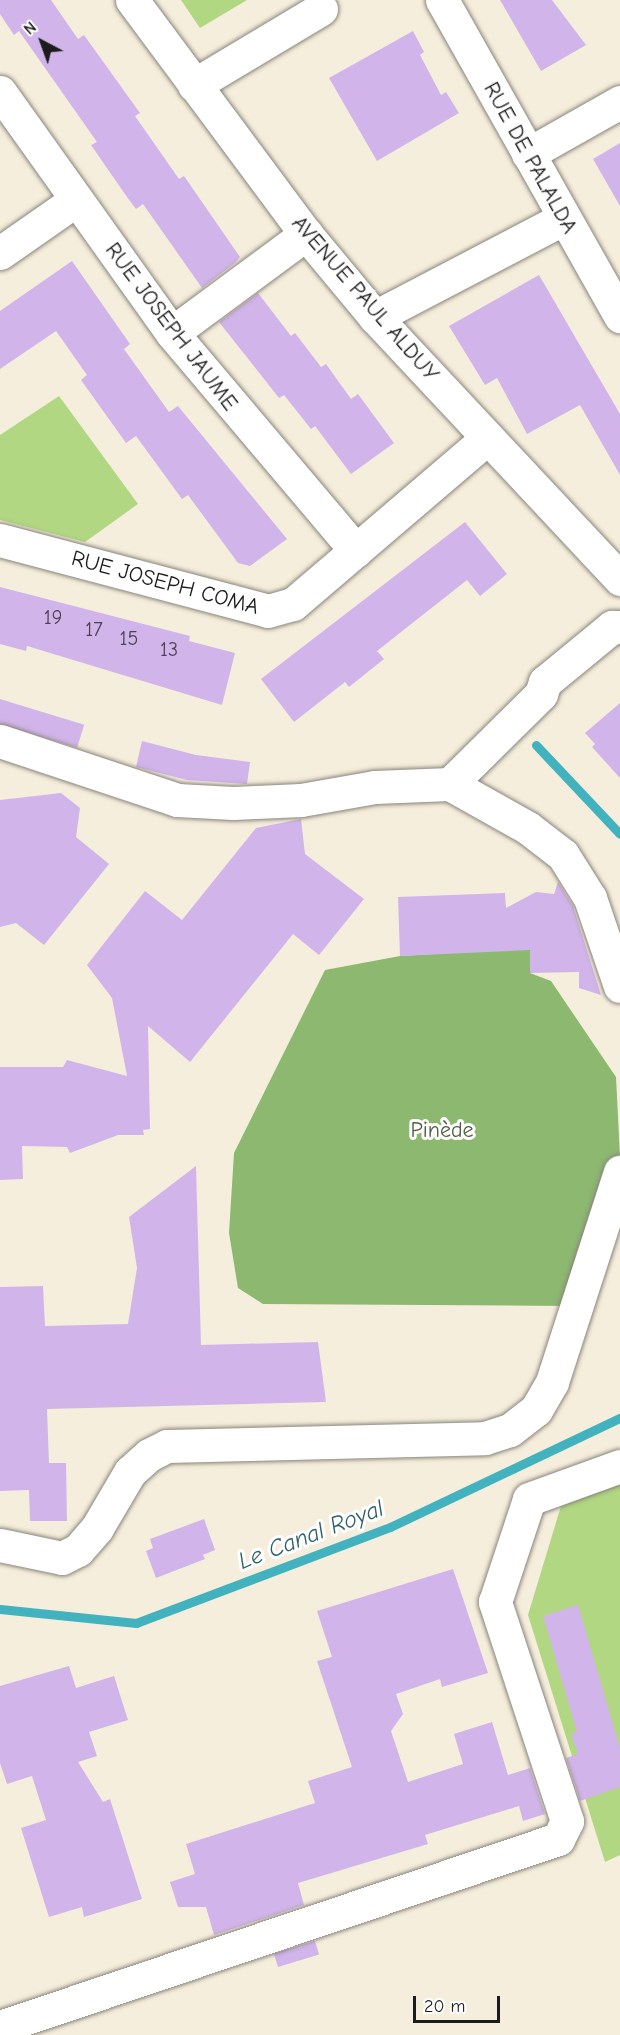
<!DOCTYPE html>
<html>
<head>
<meta charset="utf-8">
<style>
	body { margin:0 }
	#map { position:relative; width:620px; height:2035px; overflow:hidden; background:#f6eedc; font-family:"Comic Neue",sans-serif }
	div>[style] { position:absolute }
	[style*='--x'] { left:calc(var(--x)*1px); top:calc(var(--y)*1px); width:calc(var(--w)*1px); rotate:calc(var(--a)*1deg) }
	.green>* { inset:0; background:#b1d782 }
	.forest>* { inset:0; background:#8cb870 }
	.stream>* { height:9px; margin:-4.5px; padding:0 4.5px; transform-origin:4.5px; border-radius:4.5px; background:#43b2bf }
	.building>* { inset:0; background:#d1b4ea; transform-origin:0 0 }
	.roads { filter:drop-shadow(0 0 2px #89857c) drop-shadow(0 0 2px #89857c) }
	.minor>* { height:33px; margin:-16.5px; padding:0 16.5px; transform-origin:16.5px; border-radius:16.5px; background:#fff }
	span { translate:-50% -50%; white-space:nowrap; text-align:center; line-height:1.15; -webkit-text-stroke:6px #fff; paint-order:stroke }
	.number-label { font-size:20px; color:#494250 }
	.number-label span { -webkit-text-stroke-width:0 }
	.street-label { font-size:22px; color:#1c1c1c }
	.park-label { font-size:22px; color:#505d40 }
	.water-label { font-size:24px; color:#2e6065; font-style:italic }
	.north { position:absolute; left:12px; top:12px; width:60px; height:60px; -webkit-text-stroke:4px #fff; paint-order:stroke; rotate:319deg; font-size:16px; font-weight:700; line-height:24px; text-align:center; color:#1c1c1c }
	.north::after { content:''; display:block; margin:auto; width:21px; height:27px; background:#1c1c1c; clip-path:polygon(50% 0,100% 100%,50% 72%,0 100%) }
	.scale { position:absolute; left:413px; top:1996px; width:87px; height:27px; box-sizing:border-box; border:3px solid #1c1c1c; border-top:0; padding-left:8px; font-size:18px; line-height:21px; white-space:nowrap; color:#1c1c1c; -webkit-text-stroke:4px #fff; paint-order:stroke }
</style>
</head>
<body>
<div id="map">
	<div class="green">
		<i style="clip-path:polygon(181px 0,247px 0,200px 28px)"></i>
		<i style="clip-path:polygon(59px 396px,138px 504px,85px 542px,0 520px,0 435px)"></i>
		<i style="clip-path:polygon(620px 1483px,620px 1855px,605px 1862px,528px 1615px,561px 1506px)"></i>
	</div>
	<div class="forest">
		<i style="clip-path:polygon(530px 948px,530px 973px,551px 981px,616px 1077px,620px 1157px,570px 1306px,263px 1304px,238px 1288px,229px 1233px,234px 1153px,325px 970px,400px 956px)"></i>
	</div>
	<div class="stream">
		<i style="--x:536;--y:745;--w:122;--a:46.7"></i>
		<i style="--x:0;--y:1609;--w:137;--a:5.9"></i>
		<i style="--x:136;--y:1623;--w:272;--a:-20.7"></i>
		<i style="--x:390;--y:1527;--w:255;--a:-25.4"></i>
	</div>
	<div class="building">
		<i style="clip-path:polygon(0 0,51px 0,78px 39px,84px 35px,140px 113px,135px 116px,179px 179px,184px 176px,240px 257px,235px 263px,202px 288px,143px 204px,136px 209px,127px 197px,91px 145px,97px 142px,19px 31px,14px 35px,0 14px)"></i>
		<i style="clip-path:polygon(500px 0,552px 0,586px 45px,541px 71px)"></i>
		<i style="clip-path:polygon(413px 31px,424px 52px,420px 55px,441px 95px,446px 92px,459px 113px,377px 161px,329px 78px)"></i>
		<i style="clip-path:polygon(620px 143px,620px 206px,593px 159px)"></i>
		<i style="clip-path:polygon(72px 261px,130px 344px,124px 349px,169px 412px,178px 406px,287px 539px,250px 566px,238px 563px,188px 495px,182px 499px,136px 436px,126px 443px,81px 380px,87px 375px,56px 331px,0 369px,0 311px)"></i>
		<i style="clip-path:polygon(539px 275px,620px 414px,620px 475px,580px 405px,527px 434px,497px 378px,485px 385px,449px 326px)"></i>
		<i style="clip-path:polygon(258px 293px,291px 336px,295px 333px,321px 367px,326px 364px,351px 399px,358px 394px,394px 443px,351px 474px,315px 426px,311px 429px,284px 395px,279px 398px,219px 322px)"></i>
		<i style="clip-path:polygon(465px 522px,507px 574px,480px 596px,467px 580px,377px 651px,384px 659px,349px 687px,345px 682px,294px 722px,261px 679px)"></i>
		<i style="clip-path:polygon(0 587px,190px 636px,189px 641px,235px 653px,222px 705px,27px 646px,26px 651px,0 644px)"></i>
		<i style="left:0;top:699px;width:88px;height:24px;rotate:17deg"></i>
		<i style="clip-path:polygon(620px 703px,620px 778px,592px 747px,595px 744px,585px 733px)"></i>
		<i style="clip-path:polygon(142px 741px,196px 755px,250px 762px,247px 784px,187px 780px,136px 767px)"></i>
		<i style="clip-path:polygon(61px 793px,80px 808px,76px 837px,109px 864px,44px 945px,16px 923px,0 927px,0 800px)"></i>
		<i style="clip-path:polygon(301px 819px,305px 854px,364px 899px,319px 955px,293px 934px,190px 1062px,148px 1026px,150px 1129px,143px 1130px,144px 1135px,118px 1135px,70px 1153px,67px 1147px,22px 1146px,23px 1179px,0 1180px,0 1067px,63px 1067px,67px 1060px,127px 1076px,112px 998px,87px 965px,145px 891px,182px 920px,256px 828px)"></i>
		<i style="clip-path:polygon(558px 882px,573px 906px,601px 995px,579px 988px,579px 972px,530px 973px,530px 950px,400px 956px,398px 897px,505px 893px,506px 908px,536px 892px,554px 894px)"></i>
		<i style="clip-path:polygon(196px 1166px,201px 1345px,318px 1342px,326px 1402px,47px 1409px,49px 1463px,66px 1463px,67px 1521px,30px 1521px,29px 1490px,0 1491px,0 1287px,43px 1286px,45px 1326px,128px 1324px,137px 1268px,129px 1217px)"></i>
		<i style="clip-path:polygon(204px 1519px,215px 1550px,203px 1555px,205px 1559px,156px 1578px,146px 1551px,153px 1548px,150px 1539px)"></i>
		<i style="clip-path:polygon(453px 1569px,488px 1673px,442px 1687px,440px 1679px,396px 1694px,403px 1714px,391px 1731px,408px 1782px,463px 1764px,454px 1734px,492px 1722px,508px 1775px,530px 1768px,545px 1814px,523px 1821px,519px 1806px,425px 1835px,428px 1844px,298px 1883px,304px 1905px,214px 1935px,206px 1907px,178px 1907px,170px 1882px,195px 1874px,186px 1844px,315px 1803px,308px 1781px,352px 1767px,317px 1661px,332px 1657px,317px 1611px)"></i>
		<i style="clip-path:polygon(578px 1605px,620px 1748px,620px 1787px,580px 1801px,566px 1758px,578px 1754px,571px 1734px,577px 1732px,543px 1616px)"></i>
		<i style="clip-path:polygon(69px 1666px,76px 1688px,114px 1676px,128px 1720px,89px 1732px,97px 1756px,78px 1762px,103px 1802px,110px 1799px,142px 1899px,84px 1917px,82px 1907px,49px 1917px,21px 1828px,46px 1820px,32px 1776px,7px 1784px,0 1763px,0 1686px)"></i>
		<i style="left:315px;top:1941px;width:14px;height:43px;rotate:73deg"></i>
	</div>
	<div class="roads">
		<div class="minor">
			<i style="--x:132;--y:0;--w:292;--a:53.4"></i>
			<i style="--x:306;--y:234;--w:108;--a:50.3"></i>
			<i style="--x:375;--y:317;--w:359;--a:46.9"></i>
			<i style="--x:442;--y:0;--w:363;--a:60.6"></i>
			<i style="--x:194;--y:85;--w:148;--a:-30.9"></i>
			<i style="--x:0;--y:92;--w:296;--a:54.5"></i>
			<i style="--x:172;--y:333;--w:285;--a:49.8"></i>
			<i style="--x:528;--y:154;--w:106;--a:-29.5"></i>
			<i style="--x:0;--y:253;--w:93;--a:-34.9"></i>
			<i style="--x:375;--y:317;--w:213;--a:-27.6"></i>
			<i style="--x:172;--y:333;--w:167;--a:-36.5"></i>
			<i style="--x:0;--y:540;--w:277;--a:14.8"></i>
			<i style="--x:268;--y:611;--w:26;--a:-16"></i>
			<i style="--x:293;--y:604;--w:254;--a:-40.5"></i>
			<i style="--x:0;--y:741;--w:187;--a:18.4"></i>
			<i style="--x:177;--y:800;--w:56;--a:3.1"></i>
			<i style="--x:233;--y:803;--w:68;--a:-2.5"></i>
			<i style="--x:301;--y:800;--w:75;--a:-10"></i>
			<i style="--x:375;--y:787;--w:75;--a:-2.3"></i>
			<i style="--x:450;--y:784;--w:90;--a:29.4"></i>
			<i style="--x:528;--y:828;--w:44;--a:37.6"></i>
			<i style="--x:563;--y:855;--w:51;--a:57.9"></i>
			<i style="--x:590;--y:898;--w:93;--a:71.2"></i>
			<i style="--x:450;--y:784;--w:128;--a:-44.7"></i>
			<i style="--x:541;--y:694;--w:13;--a:-72"></i>
			<i style="--x:545;--y:682;--w:87;--a:-39.4"></i>
			<i style="--x:612;--y:627;--w:8;--a:0"></i>
			<i style="--x:0;--y:1545;--w:63;--a:11.8"></i>
			<i style="--x:62;--y:1558;--w:18;--a:-27"></i>
			<i style="--x:78;--y:1550;--w:29;--a:-49"></i>
			<i style="--x:97;--y:1528;--w:65;--a:-59.5"></i>
			<i style="--x:130;--y:1472;--w:25;--a:-42"></i>
			<i style="--x:149;--y:1455;--w:20;--a:-27"></i>
			<i style="--x:167;--y:1446;--w:318;--a:-1.4"></i>
			<i style="--x:485;--y:1438;--w:26;--a:-18"></i>
			<i style="--x:510;--y:1430;--w:33;--a:-38"></i>
			<i style="--x:536;--y:1410;--w:32;--a:-60"></i>
			<i style="--x:552;--y:1382;--w:221;--a:-72.1"></i>
			<i style="--x:0;--y:2027;--w:589;--a:-18.62"></i>
			<i style="--x:558;--y:1839;--w:20;--a:-63"></i>
			<i style="--x:567;--y:1821;--w:231;--a:-108.2"></i>
			<i style="--x:495;--y:1602;--w:108;--a:-71.7"></i>
			<i style="--x:529;--y:1499;--w:97;--a:-19.9"></i>
		</div>
	</div>
	<div class="number-label">
		<span style="left:53px;top:617px">19</span>
		<span style="left:94px;top:629px">17</span>
		<span style="left:129px;top:638px">15</span>
		<span style="left:169px;top:649px">13</span>
	</div>
	<div class="street-label">
		<span style="left:530px;top:158px;rotate:61deg">RUE DE PALALDA</span>
		<span style="left:365px;top:299px;rotate:49deg">AVENUE PAUL ALDUY</span>
		<span style="left:171px;top:327px;rotate:53deg">RUE JOSEPH JAUME</span>
		<span style="left:165px;top:583px;rotate:15deg">RUE JOSEPH COMA</span>
	</div>
	<div class="park-label">
		<span style="left:442px;top:1131px">Pinède</span>
	</div>
	<div class="water-label">
		<span style="left:311px;top:1535px;rotate:-21deg">Le Canal Royal</span>
	</div>
	<div class="north">N</div>
	<div class="scale">20 m</div>
</div>
</body>
</html>
